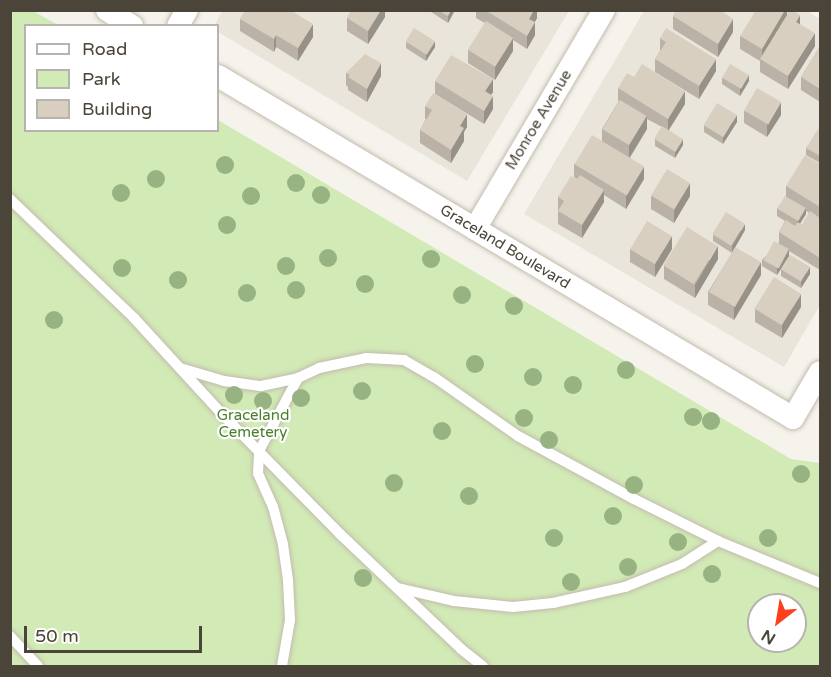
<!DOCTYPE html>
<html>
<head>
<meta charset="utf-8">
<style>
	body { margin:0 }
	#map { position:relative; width:831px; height:677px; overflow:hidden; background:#f6f3ec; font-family:"Varela Round",sans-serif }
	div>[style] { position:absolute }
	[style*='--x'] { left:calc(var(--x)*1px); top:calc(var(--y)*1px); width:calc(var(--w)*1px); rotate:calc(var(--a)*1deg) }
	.residential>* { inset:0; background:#eae5da }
	.green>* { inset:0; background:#d2eab5 }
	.roads { filter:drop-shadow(0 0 2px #c2bbae) drop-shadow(0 0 2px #c2bbae) }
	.service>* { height:10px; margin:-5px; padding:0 5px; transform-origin:5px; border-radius:5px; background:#fff }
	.minor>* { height:22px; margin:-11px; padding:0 11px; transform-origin:11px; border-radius:11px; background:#fff }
	.trees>* { width:18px; height:18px; margin:-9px; border-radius:50%; background:#97b381 }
	.wall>* { inset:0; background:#bab2a6 }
	.shaded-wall>* { inset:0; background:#979187 }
	.building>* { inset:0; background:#d8cfc1; transform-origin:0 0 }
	span { translate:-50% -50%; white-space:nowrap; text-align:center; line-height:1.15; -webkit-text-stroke:4.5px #fff; paint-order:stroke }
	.street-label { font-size:15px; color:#4b4439 }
	.park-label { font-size:15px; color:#4a7f2a }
	.frame { position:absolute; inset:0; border:12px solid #4b4439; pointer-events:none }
	.legend { position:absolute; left:24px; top:24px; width:195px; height:108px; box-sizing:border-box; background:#fff; border:2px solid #b7b4b0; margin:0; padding:8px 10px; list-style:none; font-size:18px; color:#4b4439 }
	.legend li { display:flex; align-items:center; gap:12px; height:30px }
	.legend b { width:30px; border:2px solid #b7b4b0 }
	.north { position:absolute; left:747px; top:593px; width:60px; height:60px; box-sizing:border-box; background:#fff; border:2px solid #b7b4b0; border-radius:50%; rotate:211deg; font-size:16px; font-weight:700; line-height:24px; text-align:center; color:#4b4439 }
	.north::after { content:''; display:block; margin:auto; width:21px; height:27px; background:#fc3f1d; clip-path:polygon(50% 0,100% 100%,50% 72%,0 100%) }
	.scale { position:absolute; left:24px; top:626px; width:178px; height:27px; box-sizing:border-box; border:3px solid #4b4439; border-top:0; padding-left:8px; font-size:18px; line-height:21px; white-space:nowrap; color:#4b4439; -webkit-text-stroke:4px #fff; paint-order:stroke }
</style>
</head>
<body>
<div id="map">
	<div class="residential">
		<i style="clip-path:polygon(223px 10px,569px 11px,467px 181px,218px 32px,218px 26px,214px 26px)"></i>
		<i style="clip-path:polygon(806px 10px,820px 19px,820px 305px,784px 367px,524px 214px,644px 11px)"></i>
	</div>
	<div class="green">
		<i style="clip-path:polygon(evenodd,10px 11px,33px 11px,58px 25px,26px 26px,26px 130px,218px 130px,218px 120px,791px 459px,820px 463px,820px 666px,11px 666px,10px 11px,759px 605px,795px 605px,795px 641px,759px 641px,759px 605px)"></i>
	</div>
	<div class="roads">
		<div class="service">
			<i style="--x:10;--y:199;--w:172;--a:43.8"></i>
			<i style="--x:134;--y:318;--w:132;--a:47.5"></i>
			<i style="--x:223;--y:415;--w:167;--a:45.5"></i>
			<i style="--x:340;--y:534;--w:167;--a:43.5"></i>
			<i style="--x:461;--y:649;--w:28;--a:38"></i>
			<i style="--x:180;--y:368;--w:46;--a:16.5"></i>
			<i style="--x:224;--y:381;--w:37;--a:8"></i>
			<i style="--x:261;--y:386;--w:38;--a:-12"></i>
			<i style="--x:298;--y:378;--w:23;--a:-25"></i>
			<i style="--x:319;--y:368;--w:49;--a:-11.8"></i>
			<i style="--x:367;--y:358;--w:37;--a:3"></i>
			<i style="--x:404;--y:360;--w:34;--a:30"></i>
			<i style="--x:434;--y:377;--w:103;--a:35.1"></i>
			<i style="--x:518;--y:436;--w:132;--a:28.5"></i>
			<i style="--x:634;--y:499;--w:94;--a:26.6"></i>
			<i style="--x:718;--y:541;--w:110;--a:22.4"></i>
			<i style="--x:398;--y:588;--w:57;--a:13.1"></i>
			<i style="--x:454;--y:601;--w:59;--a:5.8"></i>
			<i style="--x:513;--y:607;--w:40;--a:-5.7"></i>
			<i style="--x:553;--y:603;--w:74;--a:-12.5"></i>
			<i style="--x:625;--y:587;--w:61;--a:-22"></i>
			<i style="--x:682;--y:564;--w:43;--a:-32.6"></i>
			<i style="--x:10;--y:636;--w:41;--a:47"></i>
			<i style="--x:282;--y:666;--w:47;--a:-80.1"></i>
			<i style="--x:290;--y:620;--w:40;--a:-92.9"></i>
			<i style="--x:288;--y:580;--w:36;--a:-98"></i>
			<i style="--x:283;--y:544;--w:38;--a:-105"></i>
			<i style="--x:273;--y:507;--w:37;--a:-114"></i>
			<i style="--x:258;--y:473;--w:22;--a:-87"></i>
			<i style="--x:259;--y:451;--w:83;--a:-61.9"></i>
		</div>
		<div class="minor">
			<i style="--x:107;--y:10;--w:30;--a:33"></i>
			<i style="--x:178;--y:26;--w:18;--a:-61"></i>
			<i style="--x:218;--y:76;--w:669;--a:30.74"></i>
			<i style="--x:793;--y:418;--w:53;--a:-59.6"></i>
			<i style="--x:475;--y:229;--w:254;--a:-59.5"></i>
		</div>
	</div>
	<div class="trees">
		<i style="left:225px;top:165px"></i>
		<i style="left:156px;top:179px"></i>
		<i style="left:296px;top:183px"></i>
		<i style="left:121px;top:193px"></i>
		<i style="left:321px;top:195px"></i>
		<i style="left:251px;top:196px"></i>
		<i style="left:227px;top:225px"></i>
		<i style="left:328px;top:258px"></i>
		<i style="left:431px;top:259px"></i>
		<i style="left:286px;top:266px"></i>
		<i style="left:122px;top:268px"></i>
		<i style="left:178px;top:280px"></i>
		<i style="left:365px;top:284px"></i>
		<i style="left:296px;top:290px"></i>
		<i style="left:247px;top:293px"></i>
		<i style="left:462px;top:295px"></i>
		<i style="left:514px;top:306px"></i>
		<i style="left:54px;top:320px"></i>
		<i style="left:475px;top:364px"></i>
		<i style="left:626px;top:370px"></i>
		<i style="left:533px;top:377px"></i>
		<i style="left:573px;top:385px"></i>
		<i style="left:362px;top:391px"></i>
		<i style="left:234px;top:395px"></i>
		<i style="left:301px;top:398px"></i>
		<i style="left:263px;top:401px"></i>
		<i style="left:693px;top:417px"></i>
		<i style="left:524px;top:418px"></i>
		<i style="left:711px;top:421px"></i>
		<i style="left:442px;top:431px"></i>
		<i style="left:549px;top:440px"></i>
		<i style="left:801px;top:474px"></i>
		<i style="left:394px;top:483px"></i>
		<i style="left:634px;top:485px"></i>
		<i style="left:469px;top:496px"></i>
		<i style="left:613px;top:516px"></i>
		<i style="left:554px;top:538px"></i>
		<i style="left:768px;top:538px"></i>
		<i style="left:678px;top:542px"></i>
		<i style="left:628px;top:567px"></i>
		<i style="left:712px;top:574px"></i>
		<i style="left:363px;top:578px"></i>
		<i style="left:571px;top:582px"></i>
	</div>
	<div class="wall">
		<i style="clip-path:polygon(385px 10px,385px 17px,368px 44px,347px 31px,347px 18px)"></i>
		<i style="clip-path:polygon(428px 10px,455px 10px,448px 23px)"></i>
		<i style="clip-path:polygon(476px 10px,537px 10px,537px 18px,535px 22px,535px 35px,527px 49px,513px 40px,513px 51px,495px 80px,468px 63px,468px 50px,485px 23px,476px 18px)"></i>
		<i style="clip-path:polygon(787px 10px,787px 16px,800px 24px,815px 46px,788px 89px,760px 72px,760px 61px,740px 49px,740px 36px)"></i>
		<i style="clip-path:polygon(673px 16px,733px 32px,718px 57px,673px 29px)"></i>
		<i style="clip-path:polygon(240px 19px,313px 37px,298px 61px,276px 47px,274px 52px,240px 31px)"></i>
		<i style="clip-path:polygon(660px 38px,716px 71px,699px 99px,655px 72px,655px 59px,660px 51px)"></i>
		<i style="clip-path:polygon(406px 42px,435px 47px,426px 61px,406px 48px)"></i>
		<i style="clip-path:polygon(820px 46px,820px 102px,801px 90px,801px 77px)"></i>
		<i style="clip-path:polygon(346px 73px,381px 76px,367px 102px,348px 90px,348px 87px,346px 85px)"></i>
		<i style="clip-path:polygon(634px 77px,685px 104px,669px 130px,683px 145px,675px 158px,655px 146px,655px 139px,662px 127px,647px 119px,647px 129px,630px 158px,644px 179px,626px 209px,604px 195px,604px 202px,582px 238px,558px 224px,558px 197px,577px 179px,574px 177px,574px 164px,602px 141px,602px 129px,619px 101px,618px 101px,618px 88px)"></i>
		<i style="clip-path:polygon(722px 78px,749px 81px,740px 96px,722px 84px)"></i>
		<i style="clip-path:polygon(435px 81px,493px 92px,491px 95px,493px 109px,484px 124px,435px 94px)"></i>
		<i style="clip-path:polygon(425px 106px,467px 127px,464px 132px,464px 141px,451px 163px,420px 143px,420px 130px,426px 119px,425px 119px)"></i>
		<i style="clip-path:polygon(744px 111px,781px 115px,767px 137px,744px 123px)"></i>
		<i style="clip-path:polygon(737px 122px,723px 144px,704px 132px,704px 125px)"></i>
		<i style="clip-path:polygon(820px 131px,820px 163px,806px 155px,806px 148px)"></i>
		<i style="clip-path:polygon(evenodd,820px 164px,820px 270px,789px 251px,789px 256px,777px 275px,762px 266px,762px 260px,779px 243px,779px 232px,785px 221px,777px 216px,777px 209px,786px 196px,786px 186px,820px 164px,806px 211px,809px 213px,802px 225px,800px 224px,806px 214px,806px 211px)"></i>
		<i style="clip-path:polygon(651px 196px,690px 196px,674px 223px,651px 209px)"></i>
		<i style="clip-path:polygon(745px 230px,735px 247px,761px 275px,734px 320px,708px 305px,708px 292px,732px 253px,713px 241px,713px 235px)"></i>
		<i style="clip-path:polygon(630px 249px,672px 249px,655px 277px,630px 262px)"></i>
		<i style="clip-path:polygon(718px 259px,695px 298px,664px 279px,664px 266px)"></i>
		<i style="clip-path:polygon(781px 269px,810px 274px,801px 288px,781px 276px)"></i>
		<i style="clip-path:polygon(801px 307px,782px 338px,755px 322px,755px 309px)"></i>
	</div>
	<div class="shaded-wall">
		<i style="clip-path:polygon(381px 10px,385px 10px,385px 17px,368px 44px,368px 31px)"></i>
		<i style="clip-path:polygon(451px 10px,455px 10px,448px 23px,448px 16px)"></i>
		<i style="clip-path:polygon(534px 10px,537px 10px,537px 18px,529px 32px,529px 19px)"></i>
		<i style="clip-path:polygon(785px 10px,787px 10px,787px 21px,762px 62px,762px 49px)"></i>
		<i style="clip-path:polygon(800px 15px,800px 28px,796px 22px)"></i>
		<i style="clip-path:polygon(733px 19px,733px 32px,718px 57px,718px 44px)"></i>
		<i style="clip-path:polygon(535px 22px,535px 35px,527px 49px,527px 36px)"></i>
		<i style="clip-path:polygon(313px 24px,313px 37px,298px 61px,298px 48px)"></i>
		<i style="clip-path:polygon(815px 33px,815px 46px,788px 89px,788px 76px)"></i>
		<i style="clip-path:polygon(276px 35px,276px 47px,274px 52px,274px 39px)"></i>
		<i style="clip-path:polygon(513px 38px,513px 51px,495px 80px,495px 67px)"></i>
		<i style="clip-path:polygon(435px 41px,435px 47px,426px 61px,426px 54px)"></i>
		<i style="clip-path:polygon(716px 59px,716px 71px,699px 99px,699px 86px)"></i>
		<i style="clip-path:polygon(381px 63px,381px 76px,367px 102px,367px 89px)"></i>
		<i style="clip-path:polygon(749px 75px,749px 81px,740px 96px,740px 89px)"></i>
		<i style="clip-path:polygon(493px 79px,493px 92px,485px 104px,485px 91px)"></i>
		<i style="clip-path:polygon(685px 91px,685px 104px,668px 131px,668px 119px)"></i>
		<i style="clip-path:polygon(493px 96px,493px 109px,484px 124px,484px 111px)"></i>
		<i style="clip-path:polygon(781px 102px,781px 115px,767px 137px,767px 125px)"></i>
		<i style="clip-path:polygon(467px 114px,467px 127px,464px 132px,464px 141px,451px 163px,451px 150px,460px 126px)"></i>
		<i style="clip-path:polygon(737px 115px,737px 122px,723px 144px,723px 137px)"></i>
		<i style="clip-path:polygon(647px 116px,647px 129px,629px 158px,629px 145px)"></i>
		<i style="clip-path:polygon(683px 139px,683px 145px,675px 158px,675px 152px)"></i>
		<i style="clip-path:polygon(644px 166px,644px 179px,626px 209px,626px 196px)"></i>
		<i style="clip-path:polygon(690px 183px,690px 196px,674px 223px,674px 210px)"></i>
		<i style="clip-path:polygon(604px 190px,604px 202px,582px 238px,582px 225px)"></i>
		<i style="clip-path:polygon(806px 208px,806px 214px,797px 228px,797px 222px)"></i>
		<i style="clip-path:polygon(745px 224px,745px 230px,732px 253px,732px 246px)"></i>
		<i style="clip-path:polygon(672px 236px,672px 249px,655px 277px,655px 264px)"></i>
		<i style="clip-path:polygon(718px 246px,718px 259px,695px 298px,695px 285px)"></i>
		<i style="clip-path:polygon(789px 249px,789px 256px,777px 275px,777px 269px)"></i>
		<i style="clip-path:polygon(761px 262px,761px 275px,734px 320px,734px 307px)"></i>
		<i style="clip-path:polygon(810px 267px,810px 274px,801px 288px,801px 281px)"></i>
		<i style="clip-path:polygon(801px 294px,801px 307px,782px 338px,782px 325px)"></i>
	</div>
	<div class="building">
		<i style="clip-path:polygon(245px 10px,290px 10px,313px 24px,298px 48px,276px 35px,274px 39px,240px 19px)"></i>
		<i style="clip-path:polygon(351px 10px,381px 10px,368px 31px,347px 18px)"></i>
		<i style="clip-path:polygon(438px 10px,451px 10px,448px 16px)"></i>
		<i style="clip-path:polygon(485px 10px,534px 10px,529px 19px,535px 22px,527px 36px)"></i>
		<i style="clip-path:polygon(676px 10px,720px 10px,733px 19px,718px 44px,673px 16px)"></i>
		<i style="clip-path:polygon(756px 10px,785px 10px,762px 49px,740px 36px)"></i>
		<i style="clip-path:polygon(790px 10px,793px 10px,800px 15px,796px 22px,815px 33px,788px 76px,760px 59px)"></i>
		<i style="left:486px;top:21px;width:32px;height:34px;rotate:32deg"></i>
		<i style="left:414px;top:28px;width:25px;height:16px;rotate:32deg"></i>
		<i style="clip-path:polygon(666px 28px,716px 59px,699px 86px,655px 59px,666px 42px,660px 38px)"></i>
		<i style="clip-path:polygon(820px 46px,820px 89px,801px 77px)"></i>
		<i style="clip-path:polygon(365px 54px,381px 63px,367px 89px,348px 77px,350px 75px,346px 73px)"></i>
		<i style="clip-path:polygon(451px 55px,493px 79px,485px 91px,493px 96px,484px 111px,435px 81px)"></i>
		<i style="clip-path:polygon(642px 64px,685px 91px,668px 119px,618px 88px,627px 73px,634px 77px)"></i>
		<i style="left:730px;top:64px;width:22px;height:16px;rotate:30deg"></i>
		<i style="left:757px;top:88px;width:28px;height:26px;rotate:30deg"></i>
		<i style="clip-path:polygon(433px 93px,467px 114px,460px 126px,464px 128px,451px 150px,420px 130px,432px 110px,425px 106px)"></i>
		<i style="left:620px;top:100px;width:31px;height:34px;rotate:31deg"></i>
		<i style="left:717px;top:103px;width:23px;height:26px;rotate:31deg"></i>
		<i style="left:662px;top:126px;width:25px;height:15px;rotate:32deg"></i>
		<i style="clip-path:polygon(818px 129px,820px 131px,820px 156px,806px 148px)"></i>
		<i style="left:592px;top:135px;width:61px;height:34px;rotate:31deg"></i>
		<i style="clip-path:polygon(805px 155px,820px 164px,820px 207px,786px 186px)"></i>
		<i style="left:667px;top:169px;width:27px;height:31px;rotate:31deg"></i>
		<i style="clip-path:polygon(580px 175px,604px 190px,582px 225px,558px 211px,564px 201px,558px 197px,571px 176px,577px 179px)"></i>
		<i style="left:785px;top:196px;width:24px;height:15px;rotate:30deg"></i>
		<i style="clip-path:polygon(810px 211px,820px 218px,820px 258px,779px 232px,786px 220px,795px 226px,798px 222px,802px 225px)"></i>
		<i style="left:726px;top:212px;width:22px;height:26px;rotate:32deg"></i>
		<i style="left:647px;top:221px;width:29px;height:33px;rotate:31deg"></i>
		<i style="left:687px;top:227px;width:36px;height:45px;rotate:32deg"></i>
		<i style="left:774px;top:241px;width:17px;height:22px;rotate:28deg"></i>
		<i style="left:735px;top:247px;width:30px;height:52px;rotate:30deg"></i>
		<i style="left:790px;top:255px;width:23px;height:17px;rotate:31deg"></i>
		<i style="left:774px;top:277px;width:32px;height:37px;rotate:32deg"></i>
	</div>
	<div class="street-label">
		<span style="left:539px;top:120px;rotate:-59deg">Monroe Avenue</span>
		<span style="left:505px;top:247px;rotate:31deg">Graceland Boulevard</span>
	</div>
	<div class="park-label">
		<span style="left:253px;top:424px">Graceland<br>Cemetery</span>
	</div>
	<div class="frame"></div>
	<ul class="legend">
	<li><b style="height:8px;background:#fff"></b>Road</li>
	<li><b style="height:16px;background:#d2eab5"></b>Park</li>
	<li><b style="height:16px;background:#d8cfc1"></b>Building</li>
	</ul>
	<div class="north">N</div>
	<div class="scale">50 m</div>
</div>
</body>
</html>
